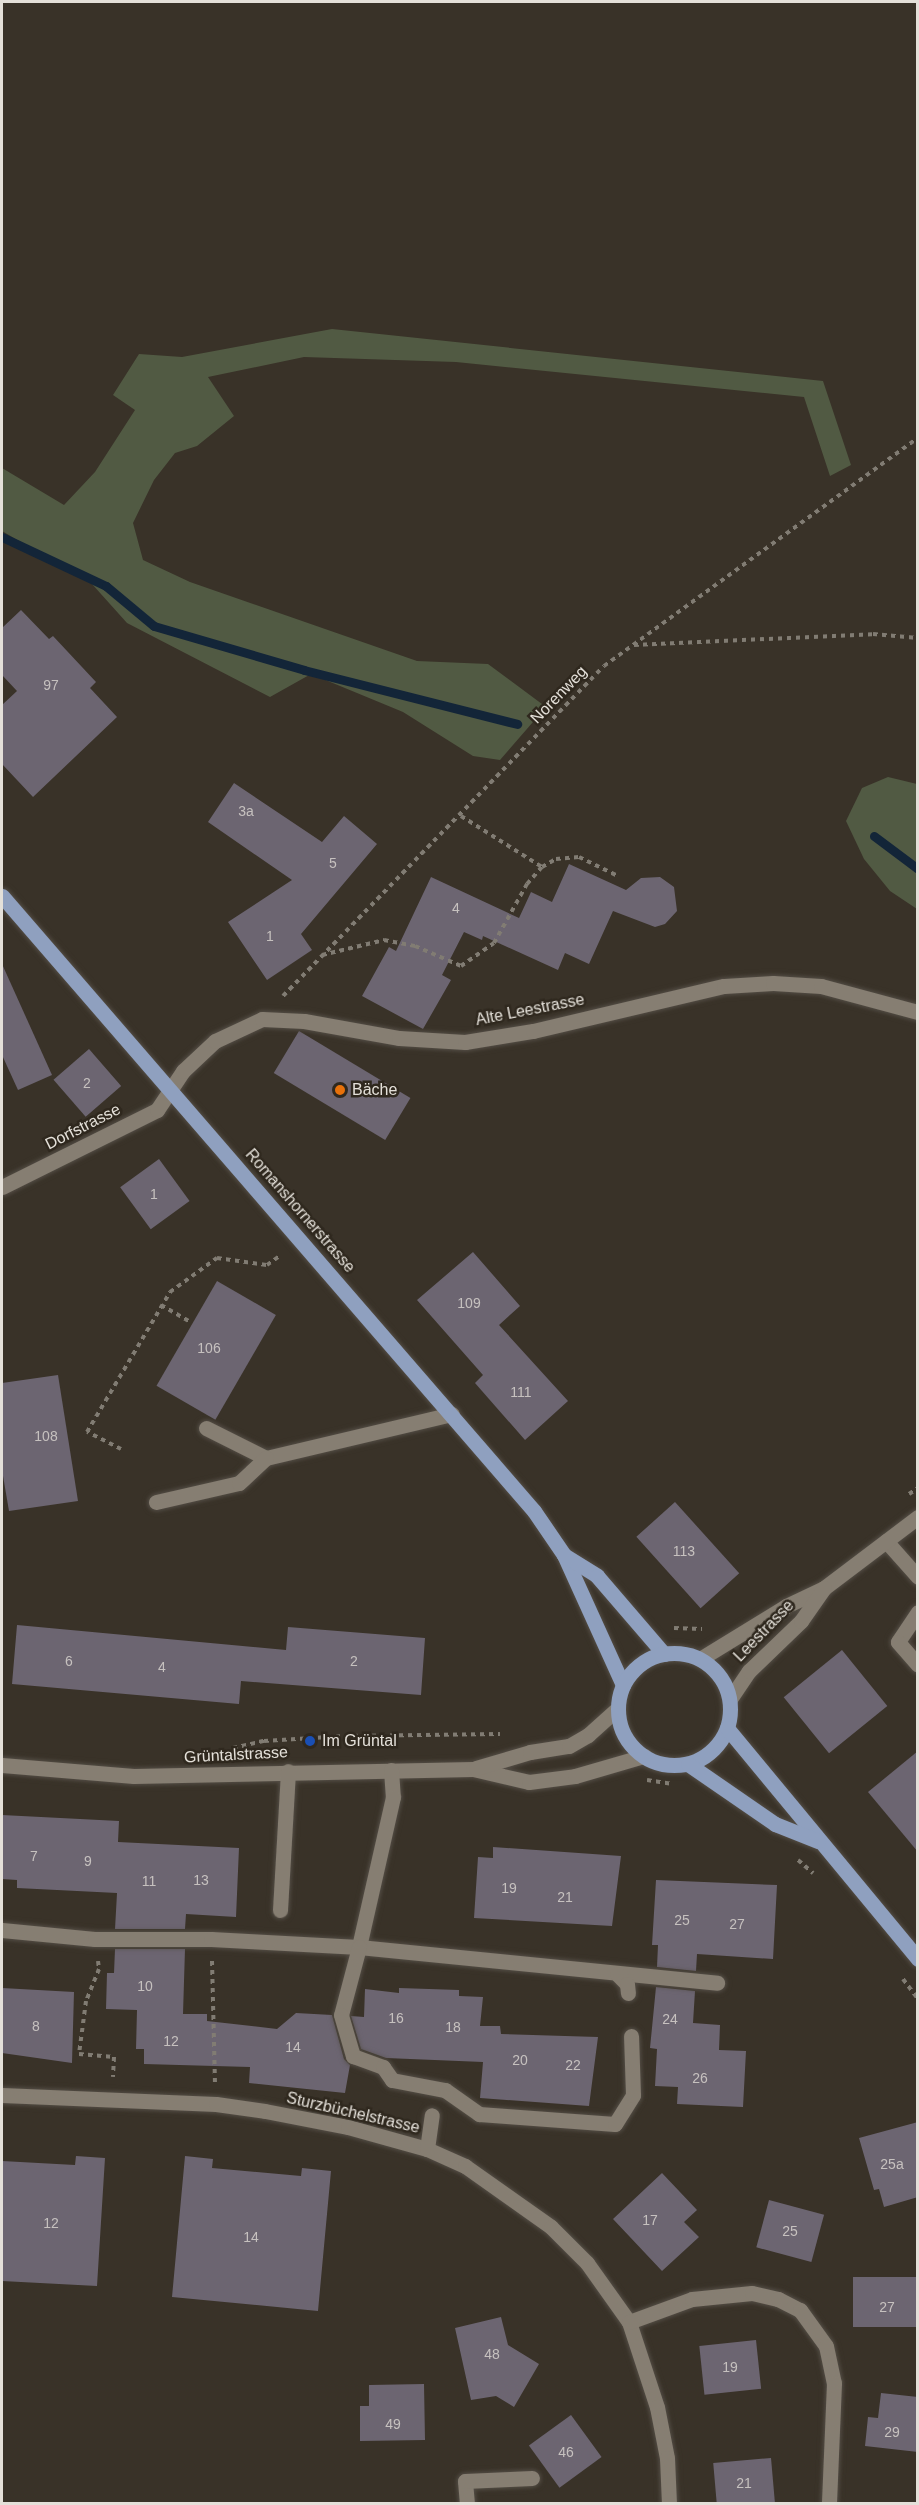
<!DOCTYPE html>
<html>
<head>
<meta charset="utf-8">
<style>
	body { margin:0 }
	#map { position:relative; width:919px; height:2505px; overflow:hidden; background:#393228; font-family:Arial,sans-serif }
	div>[style] { position:absolute }
	[style*='--x'] { left:calc(var(--x)*1px); top:calc(var(--y)*1px); width:calc(var(--w)*1px); rotate:calc(var(--a)*1deg) }
	.green>* { inset:0; background:#515a43 }
	.stream>* { height:9px; margin:-4.5px; padding:0 4.5px; transform-origin:4.5px; border-radius:4.5px; background:#132538 }
	.building>* { inset:0; background:#6c6571; transform-origin:0 0 }
	.path>* { height:4px; margin-top:-2px; transform-origin:0; background:repeating-linear-gradient(90deg,#817c73 0 4.5px,transparent 0 9px) }
	.roads { filter:drop-shadow(0 0 2px #534d45) drop-shadow(0 0 2px #534d45) }
	.minor>* { height:15px; margin:-7.5px; padding:0 7.5px; transform-origin:7.5px; border-radius:7.5px; background:#867e72 }
	.major>* { height:15px; margin:-7.5px; padding:0 7.5px; transform-origin:7.5px; border-radius:7.5px; background:#8fa0bf }
	.major>.ring { margin:-7.5px; padding:0; box-sizing:content-box; background:none; border:15px solid #8fa0bf; border-radius:50% }
	.dots>* { width:16px; height:16px; translate:-50% -50%; box-sizing:border-box; border:3px solid #2f281e; border-radius:50% }
	span { translate:-50% -50%; white-space:nowrap; text-align:center; line-height:1.15; -webkit-text-stroke:5px #2f281e; paint-order:stroke }
	.number-label { font-size:14px; color:#c6c1bf }
	.number-label span { -webkit-text-stroke-width:0 }
	.street-label { font-size:16px; color:#e4e0d9 }
	.poi-label { font-size:16px; color:#e4e0d9 }
	.left { translate:0 -50%; text-align:left }
	.frame { position:absolute; inset:0; border:3px solid #e4e0d9; pointer-events:none }
</style>
</head>
<body>
<div id="map">
	<div class="green">
		<i style="clip-path:polygon(332px 329px,823px 381px,851px 465px,830px 476px,804px 397px,456px 362px,304px 357px,208px 377px,234px 416px,197px 446px,175px 453px,154px 480px,133px 523px,143px 560px,190px 582px,417px 661px,488px 664px,546px 707px,500px 760px,473px 756px,403px 712px,311px 674px,270px 697px,127px 623px,92px 584px,2px 531px,2px 468px,64px 505px,95px 472px,135px 410px,113px 395px,139px 354px,182px 357px)"></i>
		<i style="clip-path:polygon(888px 777px,917px 784px,917px 909px,890px 891px,864px 859px,846px 821px,862px 788px)"></i>
	</div>
	<div class="stream">
		<i style="--x:2;--y:537;--w:115;--a:25.2"></i>
		<i style="--x:106;--y:586;--w:62;--a:39.8"></i>
		<i style="--x:154;--y:626;--w:156;--a:16.3"></i>
		<i style="--x:304;--y:670;--w:220;--a:14.2"></i>
		<i style="--x:874;--y:836;--w:55;--a:36.9"></i>
	</div>
	<div class="building">
		<i style="clip-path:polygon(21px 610px,49px 639px,53px 636px,96px 682px,90px 688px,117px 717px,33px 797px,2px 764px,2px 705px,17px 691px,2px 675px,2px 628px)"></i>
		<i style="clip-path:polygon(234px 783px,322px 842px,344px 816px,377px 844px,301px 934px,312px 950px,267px 980px,228px 922px,292px 880px,208px 822px)"></i>
		<i style="clip-path:polygon(569px 864px,626px 890px,641px 878px,660px 877px,674px 887px,677px 911px,665px 924px,655px 927px,613px 911px,589px 964px,565px 953px,558px 970px,483px 936px,482px 940px,464px 932px,442px 975px,451px 980px,423px 1029px,362px 996px,389px 947px,396px 951px,431px 877px,519px 918px,531px 892px,552px 902px)"></i>
		<i style="clip-path:polygon(2px 964px,52px 1075px,18px 1090px,2px 1055px)"></i>
		<i style="left:299px;top:1031px;width:130px;height:49px;rotate:31deg"></i>
		<i style="left:89px;top:1049px;width:49px;height:47px;rotate:49deg"></i>
		<i style="left:159px;top:1159px;width:52px;height:48px;rotate:54deg"></i>
		<i style="clip-path:polygon(473px 1252px,520px 1306px,499px 1325px,568px 1401px,525px 1440px,475px 1383px,483px 1375px,417px 1300px)"></i>
		<i style="left:217px;top:1281px;width:68px;height:121px;rotate:30deg"></i>
		<i style="clip-path:polygon(58px 1375px,78px 1501px,9px 1511px,2px 1470px,2px 1383px)"></i>
		<i style="left:675px;top:1502px;width:96px;height:52px;rotate:48deg"></i>
		<i style="clip-path:polygon(17px 1625px,286px 1650px,288px 1627px,425px 1638px,421px 1695px,241px 1681px,239px 1704px,12px 1684px)"></i>
		<i style="left:842px;top:1650px;width:72px;height:75px;rotate:51deg"></i>
		<i style="clip-path:polygon(918px 1751px,918px 1852px,868px 1792px)"></i>
		<i style="clip-path:polygon(2px 1815px,119px 1821px,118px 1842px,239px 1848px,236px 1917px,186px 1914px,185px 1929px,115px 1929px,117px 1893px,17px 1888px,17px 1880px,2px 1879px)"></i>
		<i style="clip-path:polygon(493px 1847px,621px 1856px,612px 1926px,474px 1918px,478px 1857px,493px 1858px)"></i>
		<i style="clip-path:polygon(656px 1880px,777px 1885px,773px 1959px,697px 1954px,696px 1971px,657px 1967px,658px 1945px,652px 1945px)"></i>
		<i style="clip-path:polygon(115px 1949px,185px 1949px,183px 2014px,207px 2014px,207px 2021px,277px 2029px,296px 2013px,332px 2015px,344px 2059px,350px 2065px,345px 2093px,249px 2083px,250px 2067px,144px 2064px,144px 2049px,136px 2049px,137px 2010px,106px 2009px,107px 1973px,114px 1973px)"></i>
		<i style="clip-path:polygon(656px 1987px,695px 1991px,693px 2023px,720px 2025px,719px 2050px,746px 2051px,743px 2107px,677px 2104px,678px 2087px,655px 2086px,657px 2049px,650px 2048px)"></i>
		<i style="clip-path:polygon(2px 1988px,74px 1992px,72px 2063px,2px 2053px)"></i>
		<i style="clip-path:polygon(399px 1988px,459px 1990px,459px 1996px,483px 1997px,480px 2026px,500px 2026px,501px 2034px,598px 2037px,589px 2106px,480px 2098px,483px 2062px,386px 2058px,361px 2049px,351px 2016px,364px 2017px,365px 1989px,399px 1993px)"></i>
		<i style="clip-path:polygon(918px 2122px,918px 2197px,884px 2207px,879px 2189px,874px 2190px,859px 2138px)"></i>
		<i style="clip-path:polygon(76px 2156px,105px 2158px,97px 2286px,2px 2281px,2px 2161px,75px 2165px)"></i>
		<i style="clip-path:polygon(185px 2156px,213px 2159px,212px 2168px,301px 2176px,302px 2168px,331px 2171px,318px 2311px,172px 2297px)"></i>
		<i style="clip-path:polygon(662px 2173px,697px 2210px,684px 2222px,699px 2237px,662px 2271px,613px 2219px)"></i>
		<i style="left:769px;top:2200px;width:57px;height:49px;rotate:15deg"></i>
		<i style="left:918px;top:2277px;width:50px;height:65px;rotate:90deg"></i>
		<i style="clip-path:polygon(501px 2317px,508px 2345px,539px 2364px,514px 2407px,496px 2396px,471px 2400px,455px 2328px)"></i>
		<i style="left:756px;top:2340px;width:49px;height:57px;rotate:84deg"></i>
		<i style="clip-path:polygon(424px 2384px,425px 2440px,360px 2441px,360px 2406px,369px 2406px,369px 2385px)"></i>
		<i style="clip-path:polygon(881px 2393px,918px 2397px,918px 2452px,865px 2446px,868px 2417px,878px 2418px)"></i>
		<i style="left:571px;top:2415px;width:52px;height:52px;rotate:54deg"></i>
		<i style="left:771px;top:2458px;width:46px;height:58px;rotate:85deg"></i>
	</div>
	<div class="path">
		<i style="--x:634;--y:645;--w:239;--a:-2.6"></i>
		<i style="--x:873;--y:634;--w:45;--a:5.1"></i>
		<i style="--x:461;--y:816;--w:96;--a:32.2"></i>
		<i style="--x:322;--y:955;--w:64;--a:-13.6"></i>
		<i style="--x:384;--y:940;--w:32;--a:11"></i>
		<i style="--x:415;--y:946;--w:50;--a:23.5"></i>
		<i style="--x:461;--y:966;--w:40;--a:-34.9"></i>
		<i style="--x:494;--y:943;--w:68;--a:-60.8"></i>
		<i style="--x:527;--y:884;--w:23;--a:-49"></i>
		<i style="--x:542;--y:867;--w:16;--a:-30"></i>
		<i style="--x:556;--y:859;--w:23;--a:-5"></i>
		<i style="--x:579;--y:857;--w:43;--a:26"></i>
		<i style="--x:283;--y:996;--w:460;--a:-45.8"></i>
		<i style="--x:604;--y:666;--w:388;--a:-36"></i>
		<i style="--x:161;--y:1305;--w:32;--a:30"></i>
		<i style="--x:121;--y:1449;--w:38;--a:-153"></i>
		<i style="--x:87;--y:1432;--w:163;--a:-59.3"></i>
		<i style="--x:170;--y:1292;--w:58;--a:-35.9"></i>
		<i style="--x:217;--y:1258;--w:50;--a:8"></i>
		<i style="--x:267;--y:1265;--w:17;--a:-36"></i>
		<i style="--x:909;--y:1494;--w:11;--a:-34"></i>
		<i style="--x:674;--y:1628;--w:28;--a:2"></i>
		<i style="--x:233;--y:1748;--w:32;--a:-13"></i>
		<i style="--x:264;--y:1741;--w:81;--a:-3.5"></i>
		<i style="--x:345;--y:1736;--w:155;--a:-0.7"></i>
		<i style="--x:647;--y:1780;--w:26;--a:9"></i>
		<i style="--x:798;--y:1860;--w:20;--a:41"></i>
		<i style="--x:98;--y:1961;--w:8;--a:83"></i>
		<i style="--x:99;--y:1969;--w:35;--a:112"></i>
		<i style="--x:86;--y:2001;--w:53;--a:97.5"></i>
		<i style="--x:79;--y:2054;--w:35;--a:5"></i>
		<i style="--x:114;--y:2057;--w:20;--a:93"></i>
		<i style="--x:212;--y:1961;--w:121;--a:88.6"></i>
		<i style="--x:903;--y:1979;--w:25;--a:53"></i>
	</div>
	<div class="roads">
		<div class="minor">
			<i style="--x:2;--y:1187;--w:173;--a:-26.4"></i>
			<i style="--x:157;--y:1110;--w:47;--a:-56.3"></i>
			<i style="--x:183;--y:1071;--w:44;--a:-43.2"></i>
			<i style="--x:215;--y:1041;--w:52;--a:-25.1"></i>
			<i style="--x:262;--y:1019;--w:42;--a:2.7"></i>
			<i style="--x:304;--y:1021;--w:97;--a:10.1"></i>
			<i style="--x:399;--y:1038;--w:66;--a:3.5"></i>
			<i style="--x:465;--y:1042;--w:69;--a:-9.2"></i>
			<i style="--x:533;--y:1031;--w:196;--a:-13.3"></i>
			<i style="--x:724;--y:986;--w:49;--a:-3.5"></i>
			<i style="--x:773;--y:983;--w:48;--a:3.6"></i>
			<i style="--x:821;--y:986;--w:100;--a:15"></i>
			<i style="--x:206;--y:1428;--w:67;--a:26.6"></i>
			<i style="--x:266;--y:1458;--w:191;--a:-13.3"></i>
			<i style="--x:156;--y:1502;--w:85;--a:-12.9"></i>
			<i style="--x:239;--y:1483;--w:37;--a:-43"></i>
			<i style="--x:886;--y:1541;--w:48;--a:48.4"></i>
			<i style="--x:918;--y:1612;--w:36;--a:124"></i>
			<i style="--x:898;--y:1642;--w:30;--a:49"></i>
			<i style="--x:700;--y:1659;--w:101;--a:-31.6"></i>
			<i style="--x:786;--y:1606;--w:42;--a:-25.3"></i>
			<i style="--x:824;--y:1588;--w:118;--a:-37.1"></i>
			<i style="--x:730;--y:1699;--w:34;--a:-56"></i>
			<i style="--x:749;--y:1671;--w:72;--a:-43.9"></i>
			<i style="--x:801;--y:1621;--w:40;--a:-55.1"></i>
			<i style="--x:2;--y:1765;--w:132;--a:4.8"></i>
			<i style="--x:134;--y:1776;--w:339;--a:-1.2"></i>
			<i style="--x:473;--y:1769;--w:57;--a:13.1"></i>
			<i style="--x:529;--y:1782;--w:46;--a:-7.4"></i>
			<i style="--x:575;--y:1776;--w:72;--a:-16.2"></i>
			<i style="--x:476;--y:1768;--w:56;--a:-16.5"></i>
			<i style="--x:530;--y:1752;--w:39;--a:-9"></i>
			<i style="--x:569;--y:1746;--w:22;--a:-30"></i>
			<i style="--x:588;--y:1735;--w:40;--a:-42"></i>
			<i style="--x:391;--y:1770;--w:27;--a:86"></i>
			<i style="--x:393;--y:1797;--w:154;--a:102.8"></i>
			<i style="--x:359;--y:1947;--w:360;--a:5.7"></i>
			<i style="--x:280;--y:1910;--w:139;--a:-86.7"></i>
			<i style="--x:2;--y:1930;--w:93;--a:5.5"></i>
			<i style="--x:95;--y:1939;--w:116;--a:0"></i>
			<i style="--x:211;--y:1939;--w:148;--a:3.1"></i>
			<i style="--x:359;--y:1947;--w:70;--a:104.8"></i>
			<i style="--x:341;--y:2015;--w:43;--a:73.7"></i>
			<i style="--x:353;--y:2056;--w:32;--a:20"></i>
			<i style="--x:383;--y:2067;--w:16;--a:55"></i>
			<i style="--x:392;--y:2080;--w:54;--a:10.7"></i>
			<i style="--x:445;--y:2090;--w:42;--a:35.2"></i>
			<i style="--x:479;--y:2114;--w:136;--a:4.2"></i>
			<i style="--x:615;--y:2124;--w:34;--a:-58"></i>
			<i style="--x:633;--y:2095;--w:59;--a:-91.9"></i>
			<i style="--x:617;--y:1974;--w:14;--a:45"></i>
			<i style="--x:627;--y:1984;--w:9;--a:84"></i>
			<i style="--x:2;--y:2095;--w:214;--a:2.4"></i>
			<i style="--x:216;--y:2104;--w:49;--a:8.1"></i>
			<i style="--x:265;--y:2111;--w:85;--a:10.9"></i>
			<i style="--x:348;--y:2127;--w:82;--a:15.6"></i>
			<i style="--x:427;--y:2149;--w:42;--a:24.1"></i>
			<i style="--x:465;--y:2166;--w:105;--a:35.3"></i>
			<i style="--x:551;--y:2227;--w:51;--a:45"></i>
			<i style="--x:587;--y:2263;--w:72;--a:54.6"></i>
			<i style="--x:629;--y:2322;--w:89;--a:71.8"></i>
			<i style="--x:657;--y:2407;--w:52;--a:78.9"></i>
			<i style="--x:667;--y:2458;--w:46;--a:87.5"></i>
			<i style="--x:427;--y:2149;--w:34;--a:-82"></i>
			<i style="--x:629;--y:2322;--w:67;--a:-20.1"></i>
			<i style="--x:692;--y:2299;--w:60;--a:-5.7"></i>
			<i style="--x:752;--y:2293;--w:27;--a:13"></i>
			<i style="--x:778;--y:2299;--w:25;--a:27"></i>
			<i style="--x:800;--y:2310;--w:44;--a:54.2"></i>
			<i style="--x:826;--y:2346;--w:38;--a:78"></i>
			<i style="--x:834;--y:2383;--w:121;--a:92.4"></i>
			<i style="--x:467;--y:2504;--w:23;--a:-95"></i>
			<i style="--x:465;--y:2481;--w:67;--a:-2.6"></i>
		</div>
		<div class="major">
			<i style="--x:2;--y:896;--w:813;--a:49.14"></i>
			<i style="--x:534;--y:1511;--w:53;--a:55.7"></i>
			<i style="--x:564;--y:1555;--w:143;--a:65.6"></i>
			<i style="--x:564;--y:1555;--w:39;--a:32"></i>
			<i style="--x:597;--y:1576;--w:103;--a:49.3"></i>
			<i class="ring" style="left:618px;top:1653px;width:97px;height:97px"></i>
			<i style="--x:727;--y:1728;--w:300;--a:50.4"></i>
			<i style="--x:688;--y:1764;--w:106;--a:34.6"></i>
			<i style="--x:775;--y:1824;--w:46;--a:21.6"></i>
		</div>
	</div>
	<div class="dots">
		<i style="left:340px;top:1090px;background:#e8710a"></i>
		<i style="left:310px;top:1741px;background:#1a4fb4"></i>
	</div>
	<div class="number-label">
		<span style="left:51px;top:685px">97</span>
		<span style="left:246px;top:811px">3a</span>
		<span style="left:333px;top:863px">5</span>
		<span style="left:456px;top:908px">4</span>
		<span style="left:270px;top:936px">1</span>
		<span style="left:87px;top:1083px">2</span>
		<span style="left:154px;top:1194px">1</span>
		<span style="left:469px;top:1303px">109</span>
		<span style="left:209px;top:1348px">106</span>
		<span style="left:521px;top:1392px">111</span>
		<span style="left:46px;top:1436px">108</span>
		<span style="left:684px;top:1551px">113</span>
		<span style="left:69px;top:1661px">6</span>
		<span style="left:354px;top:1661px">2</span>
		<span style="left:162px;top:1667px">4</span>
		<span style="left:34px;top:1856px">7</span>
		<span style="left:88px;top:1861px">9</span>
		<span style="left:201px;top:1880px">13</span>
		<span style="left:149px;top:1881px">11</span>
		<span style="left:509px;top:1888px">19</span>
		<span style="left:565px;top:1897px">21</span>
		<span style="left:682px;top:1920px">25</span>
		<span style="left:737px;top:1924px">27</span>
		<span style="left:145px;top:1986px">10</span>
		<span style="left:396px;top:2018px">16</span>
		<span style="left:670px;top:2019px">24</span>
		<span style="left:36px;top:2026px">8</span>
		<span style="left:453px;top:2027px">18</span>
		<span style="left:171px;top:2041px">12</span>
		<span style="left:293px;top:2047px">14</span>
		<span style="left:520px;top:2060px">20</span>
		<span style="left:573px;top:2065px">22</span>
		<span style="left:700px;top:2078px">26</span>
		<span style="left:892px;top:2164px">25a</span>
		<span style="left:650px;top:2220px">17</span>
		<span style="left:51px;top:2223px">12</span>
		<span style="left:790px;top:2231px">25</span>
		<span style="left:251px;top:2237px">14</span>
		<span style="left:887px;top:2307px">27</span>
		<span style="left:492px;top:2354px">48</span>
		<span style="left:730px;top:2367px">19</span>
		<span style="left:393px;top:2424px">49</span>
		<span style="left:892px;top:2432px">29</span>
		<span style="left:566px;top:2452px">46</span>
		<span style="left:744px;top:2483px">21</span>
	</div>
	<div class="street-label">
		<span style="left:559px;top:695px;rotate:-46deg">Norenweg</span>
		<span style="left:530px;top:1010px;rotate:-11deg">Alte Leestrasse</span>
		<span style="left:83px;top:1127px;rotate:-27deg">Dorfstrasse</span>
		<span style="left:300px;top:1211px;rotate:49deg">Romanshornerstrasse</span>
		<span style="left:764px;top:1631px;rotate:-46deg">Leestrasse</span>
		<span style="left:236px;top:1755px;rotate:-3deg">Grüntalstrasse</span>
		<span style="left:353px;top:2113px;rotate:13deg">Sturzbüchelstrasse</span>
	</div>
	<div class="poi-label">
		<span class="left" style="left:352px;top:1090px">Bäche</span>
		<span class="left" style="left:322px;top:1741px">Im Grüntal</span>
	</div>
	<div class="frame"></div>
</div>
</body>
</html>
